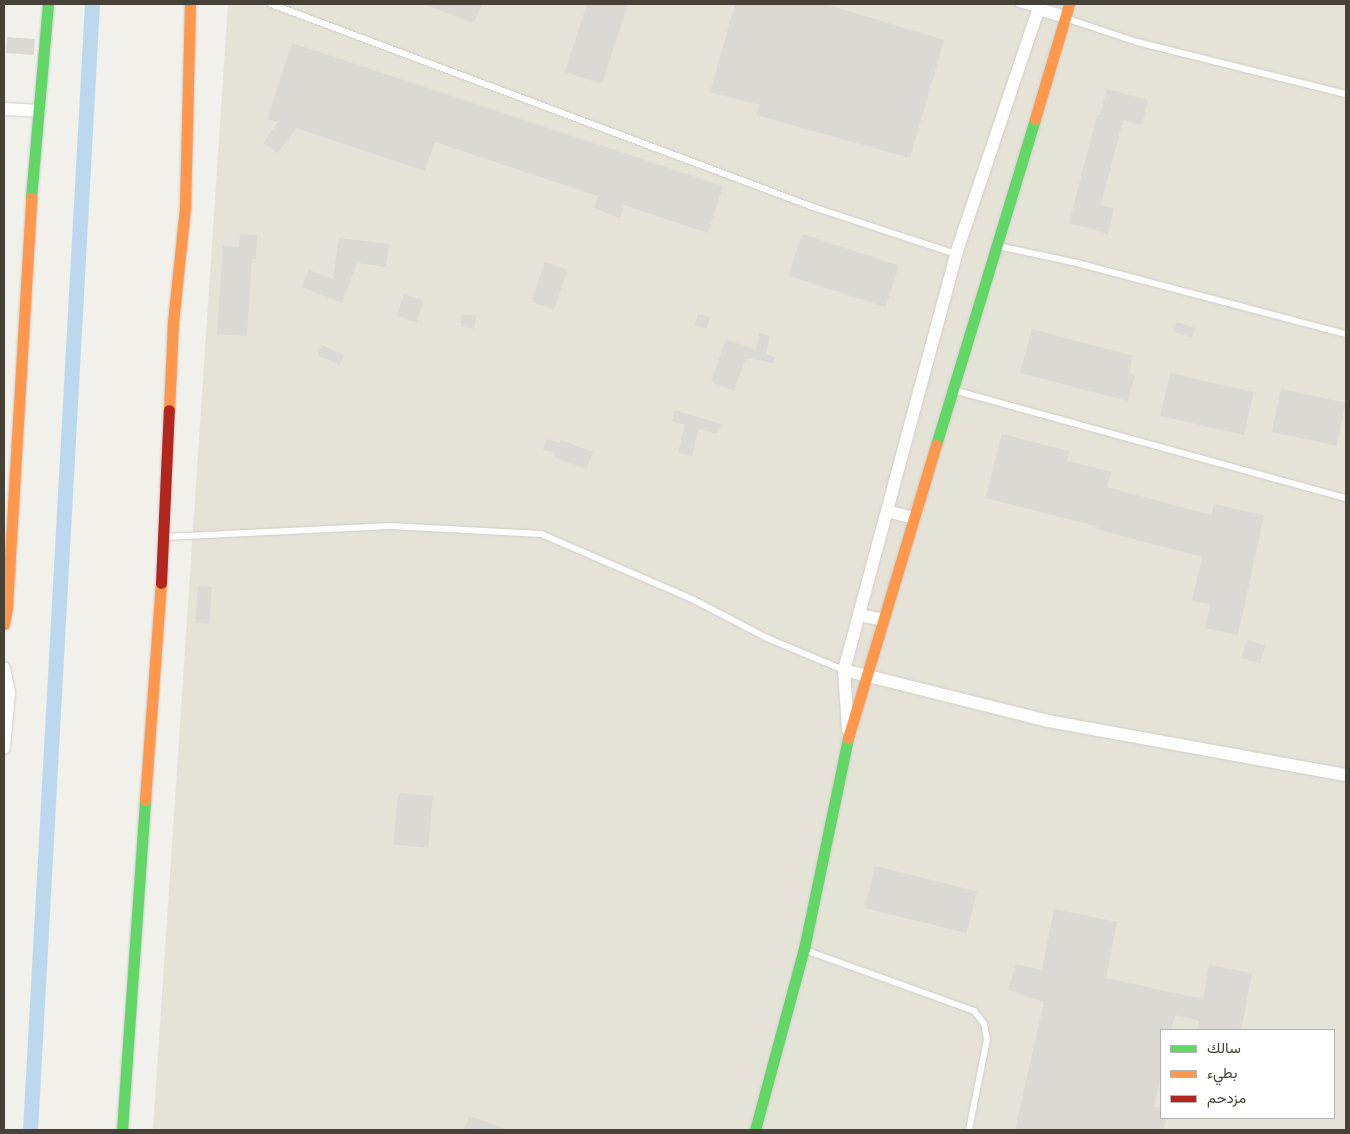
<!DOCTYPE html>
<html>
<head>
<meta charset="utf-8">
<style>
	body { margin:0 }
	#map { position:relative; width:1350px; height:1134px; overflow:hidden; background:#f1f0eb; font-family:"Noto Sans",Vazirmatn,sans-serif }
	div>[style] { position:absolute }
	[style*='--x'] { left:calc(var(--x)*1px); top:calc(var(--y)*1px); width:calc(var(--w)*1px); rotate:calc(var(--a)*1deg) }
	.residential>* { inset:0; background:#e5e2d8 }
	.canal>* { height:15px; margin:-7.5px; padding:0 7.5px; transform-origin:7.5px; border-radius:7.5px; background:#bcd8ee }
	.building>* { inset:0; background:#dbd9d3; transform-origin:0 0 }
	.roads { filter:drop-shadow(0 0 1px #cfcdc8) drop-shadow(0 0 1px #cfcdc8) }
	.lane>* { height:6px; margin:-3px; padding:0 3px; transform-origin:3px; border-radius:3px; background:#fdfdfc }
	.street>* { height:12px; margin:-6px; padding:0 6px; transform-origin:6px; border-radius:6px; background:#fdfdfc }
	.fast>* { height:11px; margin:-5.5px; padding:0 5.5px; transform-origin:5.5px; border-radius:5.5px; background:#63d668 }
	.slow>* { height:11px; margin:-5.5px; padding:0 5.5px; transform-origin:5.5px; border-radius:5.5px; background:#ff974d }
	.jam>* { height:11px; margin:-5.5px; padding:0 5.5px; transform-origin:5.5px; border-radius:5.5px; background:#b3261e }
	span { translate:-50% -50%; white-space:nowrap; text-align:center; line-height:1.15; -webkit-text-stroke:4px #fff; paint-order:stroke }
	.frame { position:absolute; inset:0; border:5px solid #474237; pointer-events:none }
	.legend { position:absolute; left:1160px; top:1029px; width:175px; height:90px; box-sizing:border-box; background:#fff; border:1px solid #b5b3af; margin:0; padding:6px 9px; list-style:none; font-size:15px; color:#474237 }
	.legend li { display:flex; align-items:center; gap:10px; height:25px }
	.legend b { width:25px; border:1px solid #b5b3af }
</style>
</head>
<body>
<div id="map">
	<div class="residential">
		<i style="clip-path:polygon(evenodd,228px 4px,1346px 4px,1346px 1130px,153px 1130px,228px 4px,1161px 1030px,1334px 1030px,1334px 1118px,1161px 1118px,1161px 1030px)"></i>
	</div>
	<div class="canal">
		<i style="--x:30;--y:1130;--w:1128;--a:-86.85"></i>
	</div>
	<div class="building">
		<i style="clip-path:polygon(424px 4px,482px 4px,474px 23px)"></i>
		<i style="clip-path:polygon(587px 4px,628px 4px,602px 84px,565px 72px)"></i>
		<i style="clip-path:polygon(735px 4px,825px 4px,944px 40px,910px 158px,756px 115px,759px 105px,710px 92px)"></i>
		<i style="left:7px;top:37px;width:28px;height:16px;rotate:4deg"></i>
		<i style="clip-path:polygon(292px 43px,723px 186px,708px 233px,624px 205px,620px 218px,594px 208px,598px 196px,435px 142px,425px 171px,296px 128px,278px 153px,263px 143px,278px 122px,267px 119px)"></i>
		<i style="clip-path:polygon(1107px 89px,1148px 100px,1142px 125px,1123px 120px,1101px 205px,1114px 208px,1108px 234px,1069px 223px,1097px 115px,1100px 115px)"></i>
		<i style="clip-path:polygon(240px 234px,257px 235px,256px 259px,252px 259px,247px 336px,217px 334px,223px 246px,239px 247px)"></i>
		<i style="left:802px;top:234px;width:102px;height:44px;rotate:18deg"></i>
		<i style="clip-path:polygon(339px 238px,389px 244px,386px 267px,357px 263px,342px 303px,302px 287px,309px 270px,333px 279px)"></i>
		<i style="left:545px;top:262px;width:24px;height:42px;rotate:19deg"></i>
		<i style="left:404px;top:294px;width:21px;height:23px;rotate:19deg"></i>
		<i style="left:462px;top:314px;width:14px;height:13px;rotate:8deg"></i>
		<i style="left:698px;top:314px;width:12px;height:12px;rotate:14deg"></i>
		<i style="left:1177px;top:322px;width:19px;height:10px;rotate:18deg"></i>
		<i style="clip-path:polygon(1032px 329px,1133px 356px,1129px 373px,1135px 375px,1128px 401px,1020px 373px)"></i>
		<i style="clip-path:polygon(759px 333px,770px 336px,766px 354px,775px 357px,773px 363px,746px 358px,734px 391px,711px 382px,726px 339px,756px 350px)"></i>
		<i style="left:322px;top:345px;width:24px;height:11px;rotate:24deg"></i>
		<i style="left:1170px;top:373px;width:86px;height:44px;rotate:13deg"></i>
		<i style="left:1281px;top:389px;width:66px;height:44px;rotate:12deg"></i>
		<i style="clip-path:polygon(675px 410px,721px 424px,717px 434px,698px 429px,692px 456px,678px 453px,685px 425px,672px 421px)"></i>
		<i style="clip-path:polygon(1002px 434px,1069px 451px,1067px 461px,1111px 472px,1107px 487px,1211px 515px,1214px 504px,1264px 515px,1238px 635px,1205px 628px,1210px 604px,1192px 601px,1202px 557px,1096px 529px,1097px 526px,986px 498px)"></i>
		<i style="clip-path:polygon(546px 439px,560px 443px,561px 440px,593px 452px,586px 469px,554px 457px,556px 453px,543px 449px)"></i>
		<i style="left:198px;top:586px;width:14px;height:37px;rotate:4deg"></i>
		<i style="left:1247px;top:640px;width:19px;height:19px;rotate:16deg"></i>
		<i style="left:398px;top:793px;width:35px;height:52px;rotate:5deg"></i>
		<i style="left:875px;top:866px;width:105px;height:43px;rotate:14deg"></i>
		<i style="clip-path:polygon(1054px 909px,1117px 922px,1106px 978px,1203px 999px,1209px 965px,1252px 973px,1241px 1030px,1197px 1030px,1199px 1021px,1175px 1015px,1171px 1030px,1161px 1030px,1161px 1075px,1154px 1107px,1161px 1108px,1161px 1118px,1166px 1118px,1163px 1130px,1015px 1130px,1044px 1002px,1008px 990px,1016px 964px,1042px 970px)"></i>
		<i style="clip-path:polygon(469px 1116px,504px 1128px,504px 1130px,464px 1130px)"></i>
	</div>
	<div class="roads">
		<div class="lane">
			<i style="--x:271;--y:4;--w:576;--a:20.54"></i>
			<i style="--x:810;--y:206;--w:154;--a:18.2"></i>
			<i style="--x:1019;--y:4;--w:21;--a:14"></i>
			<i style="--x:1065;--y:18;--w:76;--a:18.4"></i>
			<i style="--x:1137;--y:42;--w:215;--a:14"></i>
			<i style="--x:998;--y:246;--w:81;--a:12.1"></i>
			<i style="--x:1077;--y:263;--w:278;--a:14.8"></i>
			<i style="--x:953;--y:390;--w:408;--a:15.4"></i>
			<i style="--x:165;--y:537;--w:226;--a:-2.8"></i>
			<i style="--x:391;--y:526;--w:150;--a:3.1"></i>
			<i style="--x:541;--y:534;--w:167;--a:23.3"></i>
			<i style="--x:694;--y:600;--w:82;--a:27.5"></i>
			<i style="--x:767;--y:638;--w:83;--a:22.6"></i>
			<i style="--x:805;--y:950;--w:180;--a:19.8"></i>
			<i style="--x:974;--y:1011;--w:16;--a:52"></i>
			<i style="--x:984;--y:1024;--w:15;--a:79"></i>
			<i style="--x:987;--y:1039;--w:93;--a:101.2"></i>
		</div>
		<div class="street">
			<i style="--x:1039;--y:9;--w:27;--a:17"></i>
			<i style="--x:4;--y:109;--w:35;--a:3"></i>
			<i style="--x:887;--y:511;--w:28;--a:15"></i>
			<i style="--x:859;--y:615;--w:25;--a:11"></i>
			<i style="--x:4;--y:668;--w:25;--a:78"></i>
			<i style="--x:9;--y:692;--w:56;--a:95.1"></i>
			<i style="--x:844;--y:670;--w:210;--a:14"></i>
			<i style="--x:1048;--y:721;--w:303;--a:10.3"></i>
			<i style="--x:848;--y:729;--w:59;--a:-93.9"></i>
			<i style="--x:844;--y:670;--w:431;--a:-74.9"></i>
			<i style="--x:956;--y:254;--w:264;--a:-71.4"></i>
		</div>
		<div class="fast">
			<i style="--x:31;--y:198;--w:195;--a:-85"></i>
			<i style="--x:936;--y:445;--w:341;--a:-73.1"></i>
			<i style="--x:122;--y:1130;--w:331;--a:-86"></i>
			<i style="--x:755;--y:1130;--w:188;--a:-74.9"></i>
			<i style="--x:804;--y:949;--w:216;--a:-78.2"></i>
		</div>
		<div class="slow">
			<i style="--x:1035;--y:119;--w:120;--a:-73.5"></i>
			<i style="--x:169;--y:410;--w:88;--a:-87.4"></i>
			<i style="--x:173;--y:322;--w:116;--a:-84"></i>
			<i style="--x:185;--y:207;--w:203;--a:-88.6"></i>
			<i style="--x:4;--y:624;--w:17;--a:-80"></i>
			<i style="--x:7;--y:607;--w:410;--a:-86.6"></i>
			<i style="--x:848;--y:738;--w:306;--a:-73.3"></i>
			<i style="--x:145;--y:800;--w:218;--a:-85.8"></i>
		</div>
		<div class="jam">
			<i style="--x:161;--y:583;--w:173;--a:-87.4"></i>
		</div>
	</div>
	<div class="frame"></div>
	<ul class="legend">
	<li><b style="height:6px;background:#63d668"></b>سالك</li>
	<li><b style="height:6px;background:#ff974d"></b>بطيء</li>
	<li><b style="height:6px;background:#b3261e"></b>مزدحم</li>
	</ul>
</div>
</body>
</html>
